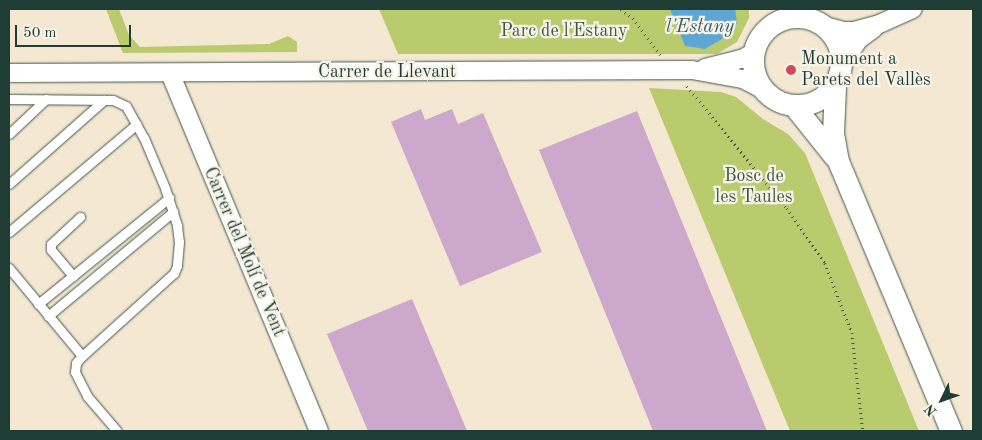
<!DOCTYPE html>
<html>
<head>
<meta charset="utf-8">
<style>
	body { margin:0 }
	#map { position:relative; width:982px; height:440px; overflow:hidden; background:#f4e8d2; font-family:"Old Standard TT",serif }
	div>[style] { position:absolute }
	[style*='--x'] { left:calc(var(--x)*1px); top:calc(var(--y)*1px); width:calc(var(--w)*1px); rotate:calc(var(--a)*1deg) }
	.green>* { inset:0; background:#bacb6d }
	.water>* { inset:0; background:#5ea7d5 }
	.building>* { inset:0; background:#cca9cc }
	.path>* { height:2.5px; margin-top:-1.25px; transform-origin:0; background:repeating-linear-gradient(90deg,#3f574c 0 1px,transparent 0 5px) }
	.roads { filter:drop-shadow(0 0 1px #3f574c) drop-shadow(0 0 1px #3f574c) }
	.service>* { height:9px; margin:-4.5px; padding:0 4.5px; transform-origin:4.5px; border-radius:4.5px; background:#fff }
	.minor>* { height:18px; margin:-9px; padding:0 9px; transform-origin:9px; border-radius:9px; background:#fff }
	.tertiary>* { height:21px; margin:-10.5px; padding:0 10.5px; transform-origin:10.5px; border-radius:10.5px; background:#fff }
	.tertiary>.ring { margin:-10.5px; padding:0; box-sizing:content-box; background:none; border:21px solid #fff; border-radius:50% }
	.dots>* { width:14px; height:14px; translate:-50% -50%; box-sizing:border-box; border:2px solid #f7f3e8; border-radius:50% }
	span { translate:-50% -50%; white-space:nowrap; text-align:center; line-height:1.15; -webkit-text-stroke:4.5px #f7f3e8; paint-order:stroke }
	.park-label { font-size:18px; color:#3e593f }
	.poi-label { font-size:18px; color:#1f3d34 }
	.left { translate:0 -50%; text-align:left }
	.street-label { font-size:18px; color:#1f3d34 }
	.water-label { font-size:19px; color:#325d64; font-style:italic }
	.frame { position:absolute; inset:0; border:10px solid #1f3d34; pointer-events:none }
	.north { position:absolute; left:917px; top:375px; width:50px; height:50px; -webkit-text-stroke:4px #f7f3e8; paint-order:stroke; rotate:228deg; font-size:14px; font-weight:700; line-height:20px; text-align:center; color:#1f3d34 }
	.north::after { content:''; display:block; margin:auto; width:18px; height:22px; background:#1f3d34; clip-path:polygon(50% 0,100% 100%,50% 72%,0 100%) }
	.scale { position:absolute; left:15px; top:25px; width:116px; height:22px; box-sizing:border-box; border:2px solid #1f3d34; border-top:0; padding-left:6px; font-size:15px; line-height:18px; white-space:nowrap; color:#1f3d34; -webkit-text-stroke:4px #f7f3e8; paint-order:stroke }
</style>
</head>
<body>
<div id="map">
	<div class="green">
		<i style="clip-path:polygon(106px 9px,119px 9px,129px 35px,140px 47px,269px 44px,288px 36px,297px 42px,297px 52px,123px 53px)"></i>
		<i style="clip-path:polygon(379px 9px,749px 9px,749px 18px,737px 42px,717px 54px,398px 54px)"></i>
		<i style="clip-path:polygon(649px 88px,721px 92px,736px 97px,763px 119px,788px 134px,805px 153px,919px 431px,790px 431px)"></i>
	</div>
	<div class="water">
		<i style="clip-path:polygon(670px 9px,735px 9px,737px 23px,722px 39px,705px 49px,685px 46px)"></i>
	</div>
	<div class="building">
		<i style="clip-path:polygon(421px 109px,425px 120px,452px 109px,458px 124px,483px 113px,542px 252px,460px 286px,391px 122px)"></i>
		<i style="clip-path:polygon(637px 111px,767px 431px,653px 431px,609px 322px,539px 150px)"></i>
		<i style="clip-path:polygon(412px 299px,467px 431px,368px 431px,327px 334px)"></i>
	</div>
	<div class="path">
		<i style="--x:621;--y:9;--w:15;--a:37"></i>
		<i style="--x:633;--y:18;--w:46;--a:52.9"></i>
		<i style="--x:687;--y:86;--w:158;--a:50.7"></i>
		<i style="--x:787;--y:208;--w:67;--a:55.4"></i>
		<i style="--x:825;--y:263;--w:75;--a:68.9"></i>
		<i style="--x:852;--y:333;--w:99;--a:83.6"></i>
	</div>
	<div class="roads">
		<div class="service">
			<i style="--x:9;--y:99;--w:104;--a:0.6"></i>
			<i style="--x:113;--y:100;--w:14;--a:25"></i>
			<i style="--x:126;--y:106;--w:37;--a:61"></i>
			<i style="--x:144;--y:138;--w:54;--a:67.2"></i>
			<i style="--x:165;--y:188;--w:40;--a:72"></i>
			<i style="--x:177;--y:226;--w:16;--a:83"></i>
			<i style="--x:179;--y:242;--w:24;--a:95"></i>
			<i style="--x:177;--y:266;--w:8;--a:113"></i>
			<i style="--x:174;--y:273;--w:124;--a:137.9"></i>
			<i style="--x:9;--y:134;--w:51;--a:-43.4"></i>
			<i style="--x:9;--y:184;--w:127;--a:-41.5"></i>
			<i style="--x:9;--y:232;--w:167;--a:-40.2"></i>
			<i style="--x:9;--y:268;--w:114;--a:50.3"></i>
			<i style="--x:82;--y:356;--w:9;--a:131"></i>
			<i style="--x:76;--y:363;--w:9;--a:96"></i>
			<i style="--x:75;--y:372;--w:27;--a:63"></i>
			<i style="--x:87;--y:396;--w:46;--a:49.4"></i>
			<i style="--x:73;--y:276;--w:34;--a:-130"></i>
			<i style="--x:51;--y:250;--w:6;--a:-90"></i>
			<i style="--x:51;--y:244;--w:40;--a:-43"></i>
			<i style="--x:38;--y:304;--w:169;--a:-39"></i>
			<i style="--x:48;--y:316;--w:163;--a:-39.8"></i>
		</div>
		<div class="minor">
			<i style="--x:825;--y:26;--w:20;--a:15"></i>
			<i style="--x:844;--y:31;--w:10;--a:0"></i>
			<i style="--x:854;--y:31;--w:24;--a:-15"></i>
			<i style="--x:877;--y:25;--w:39;--a:-24"></i>
			<i style="--x:842;--y:65;--w:30;--a:-57"></i>
			<i style="--x:858;--y:40;--w:19;--a:-36"></i>
			<i style="--x:705;--y:68;--w:38;--a:-14"></i>
			<i style="--x:742;--y:59;--w:14;--a:-30"></i>
			<i style="--x:9;--y:73;--w:683;--a:-0.25"></i>
			<i style="--x:692;--y:70;--w:52;--a:10"></i>
			<i style="--x:743;--y:79;--w:21;--a:28"></i>
			<i style="--x:170;--y:73;--w:388;--a:67.4"></i>
		</div>
		<div class="tertiary">
			<i class="ring" style="left:753px;top:17px;width:67px;height:67px"></i>
			<i style="--x:835;--y:87;--w:46;--a:92.5"></i>
			<i style="--x:833;--y:133;--w:28;--a:80"></i>
			<i style="--x:838;--y:161;--w:293;--a:67.3"></i>
			<i style="--x:794;--y:106;--w:64;--a:51.3"></i>
		</div>
	</div>
	<div class="dots">
		<i style="left:791px;top:70px;background:#d1495b"></i>
	</div>
	<div class="park-label">
		<span style="left:564px;top:31px">Parc de l'Estany</span>
		<span style="left:754px;top:187px">Bosc de<br>les Taules</span>
	</div>
	<div class="poi-label">
		<span class="left" style="left:801px;top:70px">Monument a<br>Parets del Vallès</span>
	</div>
	<div class="street-label">
		<span style="left:387px;top:72px">Carrer de Llevant</span>
		<span style="left:244px;top:252px;rotate:67deg">Carrer del Molí de Vent</span>
	</div>
	<div class="water-label">
		<span style="left:700px;top:28px">l'Estany</span>
	</div>
	<div class="frame"></div>
	<div class="north">N</div>
	<div class="scale">50 m</div>
</div>
</body>
</html>
